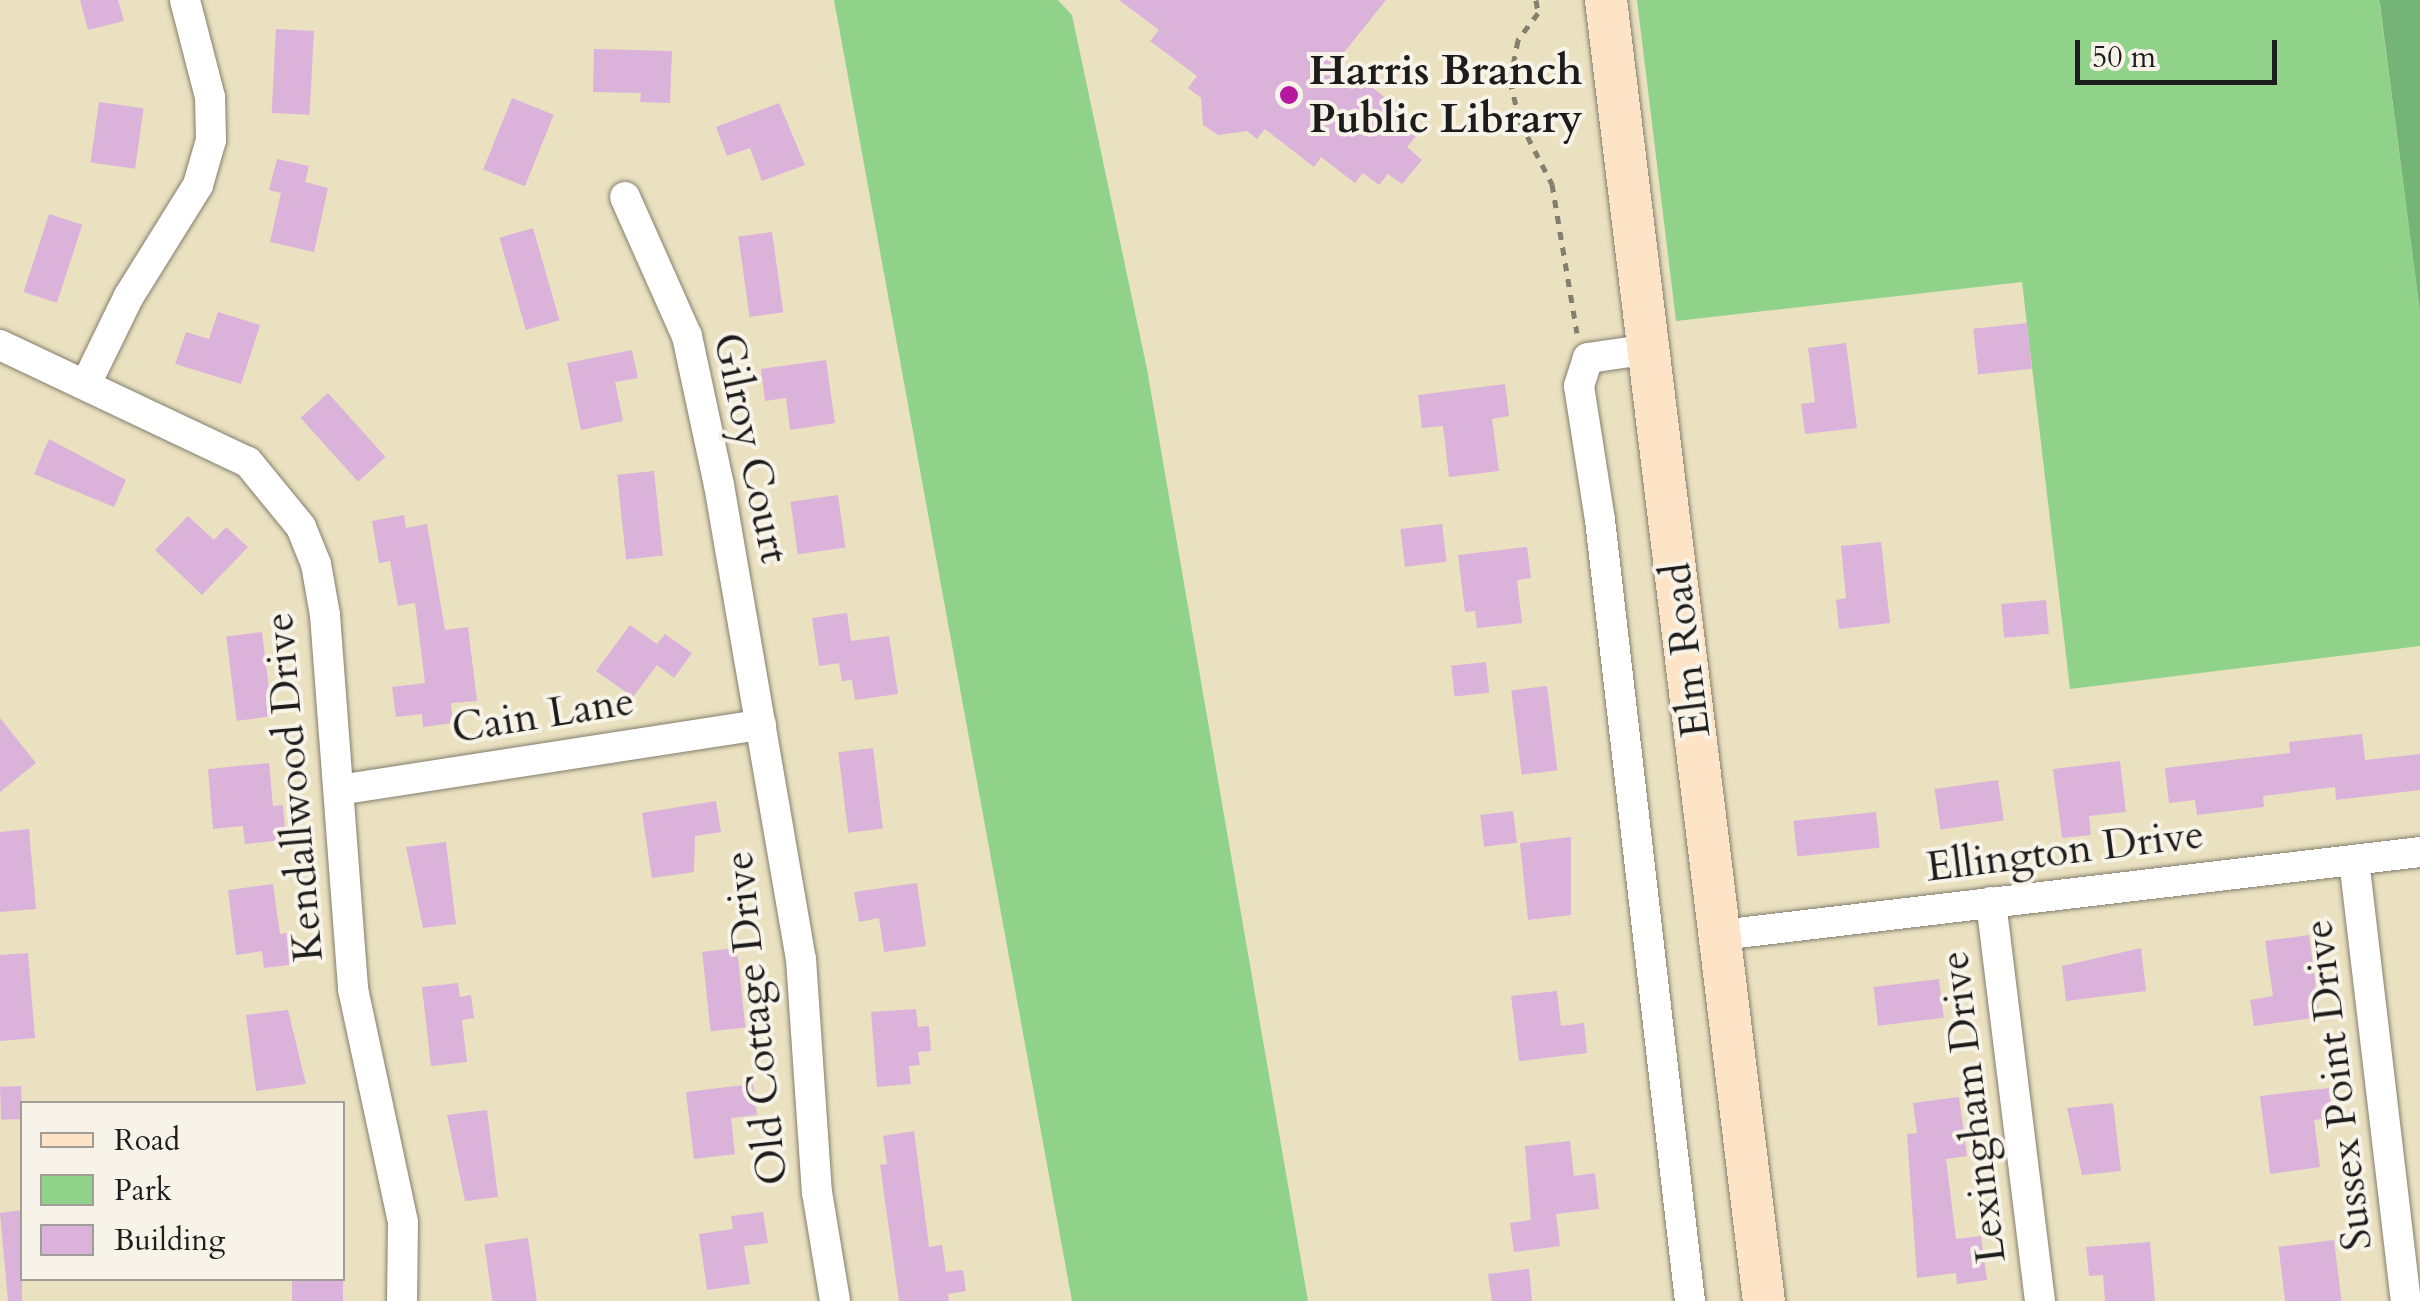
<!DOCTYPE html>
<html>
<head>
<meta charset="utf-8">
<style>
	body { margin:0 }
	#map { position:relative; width:2420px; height:1301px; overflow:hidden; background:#eae1c0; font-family:Cardo,serif }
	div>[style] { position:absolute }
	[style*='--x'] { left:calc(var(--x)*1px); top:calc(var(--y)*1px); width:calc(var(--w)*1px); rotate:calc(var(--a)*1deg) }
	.green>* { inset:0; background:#91d28a }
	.forest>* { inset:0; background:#74b476 }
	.building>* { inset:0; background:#dbb3da; transform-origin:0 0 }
	.path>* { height:5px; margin-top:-2.5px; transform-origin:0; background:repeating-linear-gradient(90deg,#837e6e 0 8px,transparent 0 16px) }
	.roads { filter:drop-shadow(0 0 2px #837e6e) drop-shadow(0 0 2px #837e6e) }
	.street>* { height:30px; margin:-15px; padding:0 15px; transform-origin:15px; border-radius:15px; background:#fff }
	.secondary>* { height:42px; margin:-21px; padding:0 21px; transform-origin:21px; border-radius:21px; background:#fee4c6 }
	.dots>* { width:28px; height:28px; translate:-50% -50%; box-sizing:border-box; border:5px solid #f7f3e8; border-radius:50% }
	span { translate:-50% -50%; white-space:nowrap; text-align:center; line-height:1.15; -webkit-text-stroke:8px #f7f3e8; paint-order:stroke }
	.poi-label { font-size:42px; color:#1c1c1c; font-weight:700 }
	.left { translate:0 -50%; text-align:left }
	.street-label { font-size:42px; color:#1c1c1c }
	.legend { position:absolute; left:20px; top:1101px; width:325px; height:180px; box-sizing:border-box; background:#f7f3e8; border:2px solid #9f9d96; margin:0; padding:12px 18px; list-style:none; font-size:30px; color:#1c1c1c }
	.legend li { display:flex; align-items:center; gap:20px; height:50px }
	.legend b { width:50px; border:2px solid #9f9d96 }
	.scale { position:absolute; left:2075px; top:40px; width:202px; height:45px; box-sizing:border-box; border:5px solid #1c1c1c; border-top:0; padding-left:12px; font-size:30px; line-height:35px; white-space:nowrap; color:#1c1c1c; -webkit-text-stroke:8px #f7f3e8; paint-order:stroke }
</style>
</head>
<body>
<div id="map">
	<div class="green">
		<i style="clip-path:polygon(834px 0,1058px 0,1072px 15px,1147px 369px,1308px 1301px,1072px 1301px)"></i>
		<i style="clip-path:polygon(1637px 0,2379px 0,2420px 312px,2420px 646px,2070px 689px,2022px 282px,1676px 321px)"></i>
	</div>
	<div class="forest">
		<i style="clip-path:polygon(2379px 0,2420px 0,2420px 312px,2380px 5px)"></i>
	</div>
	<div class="building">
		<i style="clip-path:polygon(80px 0,118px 0,124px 21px,88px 30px)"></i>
		<i style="clip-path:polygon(1119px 0,1386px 0,1338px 60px,1407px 115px,1400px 124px,1416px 136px,1407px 147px,1422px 160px,1402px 184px,1388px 174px,1379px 185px,1363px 173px,1355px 183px,1321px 157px,1314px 167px,1265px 129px,1257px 139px,1247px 131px,1218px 135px,1203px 125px,1201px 98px,1188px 88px,1197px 76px,1150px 41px,1159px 30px)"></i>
		<i style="left:276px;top:29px;width:38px;height:84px;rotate:3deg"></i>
		<i style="clip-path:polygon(594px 49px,672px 51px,670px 103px,640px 102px,641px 93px,593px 92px)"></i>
		<i style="left:512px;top:98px;width:45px;height:77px;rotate:22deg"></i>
		<i style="left:99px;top:102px;width:45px;height:61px;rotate:8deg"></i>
		<i style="clip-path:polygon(779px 103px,805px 165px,762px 181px,750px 148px,727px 156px,716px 127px)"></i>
		<i style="clip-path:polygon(277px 159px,309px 166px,305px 182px,328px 188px,314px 252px,270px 242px,281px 193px,269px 190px)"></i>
		<i style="left:49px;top:214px;width:35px;height:82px;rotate:18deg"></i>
		<i style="left:533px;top:228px;width:96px;height:35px;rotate:74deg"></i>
		<i style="left:772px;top:232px;width:81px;height:34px;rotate:82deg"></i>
		<i style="clip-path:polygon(218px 312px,260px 325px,241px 384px,175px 364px,186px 332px,209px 339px)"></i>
		<i style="left:2027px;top:323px;width:46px;height:54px;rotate:84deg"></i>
		<i style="clip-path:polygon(1846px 343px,1857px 428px,1805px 434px,1801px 404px,1815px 402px,1808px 348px)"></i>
		<i style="clip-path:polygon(632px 350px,638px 378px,615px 382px,623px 421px,581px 430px,567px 363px)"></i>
		<i style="clip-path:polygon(826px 360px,835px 423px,790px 430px,786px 398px,765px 401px,761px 369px)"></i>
		<i style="clip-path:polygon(1505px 384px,1509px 416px,1492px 419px,1499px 471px,1449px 477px,1443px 426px,1422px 428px,1418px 395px)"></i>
		<i style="left:328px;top:393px;width:86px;height:37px;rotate:48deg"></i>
		<i style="clip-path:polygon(49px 439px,126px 480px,114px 507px,34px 474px)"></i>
		<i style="left:654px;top:471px;width:85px;height:37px;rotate:84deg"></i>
		<i style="left:838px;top:495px;width:53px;height:48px;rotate:82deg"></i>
		<i style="clip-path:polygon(404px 515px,406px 528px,427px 524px,445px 630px,468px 627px,477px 701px,451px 703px,453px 723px,423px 727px,422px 714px,396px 717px,392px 687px,425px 683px,415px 603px,398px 606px,390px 561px,379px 563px,372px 521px)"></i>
		<i style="clip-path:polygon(188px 516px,214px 540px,226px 527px,248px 547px,202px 595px,155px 550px)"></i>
		<i style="left:1442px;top:524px;width:38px;height:42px;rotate:83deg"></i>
		<i style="clip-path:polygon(1881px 542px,1890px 623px,1839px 629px,1836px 600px,1846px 598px,1841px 546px)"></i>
		<i style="clip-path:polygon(1527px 547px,1531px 578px,1517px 580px,1522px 623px,1477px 628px,1475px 611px,1465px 612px,1458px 555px)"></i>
		<i style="left:2046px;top:600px;width:34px;height:45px;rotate:85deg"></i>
		<i style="clip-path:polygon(847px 613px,851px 641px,889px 636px,898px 694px,855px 700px,852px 680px,842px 681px,839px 663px,819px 666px,812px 618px)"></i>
		<i style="clip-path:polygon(630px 625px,657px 644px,665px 634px,692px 653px,674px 678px,657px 665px,633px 697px,596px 671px)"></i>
		<i style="left:262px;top:632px;width:85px;height:36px;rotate:83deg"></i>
		<i style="left:1486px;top:662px;width:31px;height:35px;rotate:84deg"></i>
		<i style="left:1547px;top:686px;width:85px;height:36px;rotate:83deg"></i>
		<i style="clip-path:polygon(0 718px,36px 763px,0 792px)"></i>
		<i style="clip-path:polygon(2362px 734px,2365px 760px,2420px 754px,2420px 790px,2336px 800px,2335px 787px,2263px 796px,2264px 807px,2197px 815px,2195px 800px,2169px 803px,2165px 768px,2290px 753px,2289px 742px)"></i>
		<i style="left:873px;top:748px;width:81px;height:35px;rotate:83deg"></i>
		<i style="clip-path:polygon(2120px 761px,2126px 812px,2089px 816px,2091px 835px,2062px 838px,2053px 769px)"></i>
		<i style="clip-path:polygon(269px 763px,273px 806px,283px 805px,286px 840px,245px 844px,243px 826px,213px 829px,208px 769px)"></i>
		<i style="left:1998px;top:780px;width:41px;height:64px;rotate:82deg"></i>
		<i style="clip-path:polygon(716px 801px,721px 832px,695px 836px,694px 872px,652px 878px,642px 813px)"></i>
		<i style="left:1513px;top:811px;width:32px;height:33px;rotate:83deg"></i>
		<i style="left:1876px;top:812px;width:36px;height:83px;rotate:84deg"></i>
		<i style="clip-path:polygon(29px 829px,36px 909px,0 912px,0 832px)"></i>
		<i style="clip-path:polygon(1571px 837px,1571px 915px,1528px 920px,1520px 843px)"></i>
		<i style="clip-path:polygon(446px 842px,456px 924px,423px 928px,406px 847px)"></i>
		<i style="clip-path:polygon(917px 883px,926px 946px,884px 952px,879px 918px,859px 922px,854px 892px)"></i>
		<i style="clip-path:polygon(273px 884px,280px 934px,293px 932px,297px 964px,264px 968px,262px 951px,236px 955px,228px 890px)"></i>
		<i style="clip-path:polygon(2309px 935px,2320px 1017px,2254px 1026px,2250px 1000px,2273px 996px,2265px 941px)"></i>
		<i style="left:737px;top:948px;width:80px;height:35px;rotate:84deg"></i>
		<i style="clip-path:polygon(2141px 948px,2146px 991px,2066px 1001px,2062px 966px)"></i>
		<i style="clip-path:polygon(28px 953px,35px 1038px,0 1041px,0 955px)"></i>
		<i style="left:1939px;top:979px;width:39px;height:66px;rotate:83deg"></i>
		<i style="clip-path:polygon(458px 983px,460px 997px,471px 995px,474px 1018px,462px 1020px,467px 1062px,431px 1066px,422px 987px)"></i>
		<i style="clip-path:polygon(1557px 991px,1561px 1026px,1584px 1023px,1587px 1053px,1519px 1061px,1511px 996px)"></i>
		<i style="clip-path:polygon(916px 1009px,918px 1027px,929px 1026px,931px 1051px,918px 1052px,920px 1065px,909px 1066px,911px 1084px,877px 1087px,871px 1012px)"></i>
		<i style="clip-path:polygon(288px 1010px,306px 1084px,256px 1091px,246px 1015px)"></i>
		<i style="clip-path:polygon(753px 1084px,757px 1115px,731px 1118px,735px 1154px,694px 1159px,686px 1092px)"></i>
		<i style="left:21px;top:1086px;width:33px;height:21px;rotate:88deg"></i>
		<i style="clip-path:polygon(2329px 1088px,2333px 1118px,2314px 1120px,2320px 1167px,2270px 1174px,2260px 1096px)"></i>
		<i style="clip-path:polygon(1959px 1097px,1967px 1156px,1946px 1159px,1956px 1239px,1981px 1236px,1987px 1280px,1957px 1284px,1956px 1273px,1917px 1278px,1907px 1134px,1917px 1133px,1913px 1103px)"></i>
		<i style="clip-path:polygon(2113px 1103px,2121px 1171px,2082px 1175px,2067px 1108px)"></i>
		<i style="clip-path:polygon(487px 1110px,498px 1197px,465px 1201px,447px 1115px)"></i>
		<i style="clip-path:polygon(914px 1131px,929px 1247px,942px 1245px,946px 1272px,963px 1270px,966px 1291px,948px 1294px,949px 1301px,899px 1301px,880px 1165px,887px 1164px,883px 1136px)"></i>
		<i style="clip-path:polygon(1570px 1141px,1574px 1176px,1595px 1173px,1599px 1209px,1556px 1214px,1560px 1246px,1514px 1252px,1510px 1223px,1531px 1220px,1525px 1146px)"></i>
		<i style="clip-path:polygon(22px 1210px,22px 1301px,8px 1301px,0 1213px)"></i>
		<i style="clip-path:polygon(763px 1212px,768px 1243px,744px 1246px,750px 1284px,707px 1290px,699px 1234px,733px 1229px,731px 1216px)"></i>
		<i style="left:528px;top:1238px;width:64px;height:44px;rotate:82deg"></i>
		<i style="left:2334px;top:1240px;width:61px;height:56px;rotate:83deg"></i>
		<i style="clip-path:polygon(2150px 1242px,2155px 1301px,2105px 1301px,2103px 1275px,2089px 1276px,2086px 1247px)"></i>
		<i style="clip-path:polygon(1529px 1269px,1532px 1301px,1492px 1301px,1488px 1274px)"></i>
		<i style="left:292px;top:1278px;width:51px;height:23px"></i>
	</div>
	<div class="path">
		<i style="--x:1536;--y:0;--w:13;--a:81"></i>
		<i style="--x:1538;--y:13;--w:34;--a:127"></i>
		<i style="--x:1518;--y:40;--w:42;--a:101"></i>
		<i style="--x:1510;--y:81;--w:42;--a:76.3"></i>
		<i style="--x:1520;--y:122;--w:70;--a:62.7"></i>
		<i style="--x:1552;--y:184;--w:151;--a:80.5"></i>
	</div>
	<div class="roads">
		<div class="street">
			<i style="--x:625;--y:197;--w:152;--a:66"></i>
			<i style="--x:687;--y:336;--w:152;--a:77.9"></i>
			<i style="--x:719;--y:485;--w:481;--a:80.2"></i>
			<i style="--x:801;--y:959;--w:234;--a:86.1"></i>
			<i style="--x:817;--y:1192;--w:110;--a:80.6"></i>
			<i style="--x:0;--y:345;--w:274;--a:25.3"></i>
			<i style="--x:248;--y:462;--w:84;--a:50.8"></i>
			<i style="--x:301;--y:527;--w:40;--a:68"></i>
			<i style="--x:316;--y:564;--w:52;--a:80"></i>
			<i style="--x:325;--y:615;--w:375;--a:85.7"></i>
			<i style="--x:353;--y:989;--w:238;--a:77.9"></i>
			<i style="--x:403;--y:1222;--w:79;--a:90.7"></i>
			<i style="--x:1650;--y:349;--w:63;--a:171.7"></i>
			<i style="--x:1588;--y:358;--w:29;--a:108"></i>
			<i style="--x:1579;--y:386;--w:136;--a:81.1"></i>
			<i style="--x:1600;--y:520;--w:786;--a:83.43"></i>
			<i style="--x:86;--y:384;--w:98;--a:-64"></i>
			<i style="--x:129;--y:296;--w:131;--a:-58.1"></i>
			<i style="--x:198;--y:185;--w:47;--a:-73.9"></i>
			<i style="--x:211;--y:140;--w:43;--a:-91.3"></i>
			<i style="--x:210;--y:97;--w:100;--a:-104.5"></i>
			<i style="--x:339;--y:790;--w:427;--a:-8.8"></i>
			<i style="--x:2354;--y:860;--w:444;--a:83.3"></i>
			<i style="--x:1991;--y:902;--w:402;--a:83"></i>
			<i style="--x:1721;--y:935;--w:704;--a:-6.77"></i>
		</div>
		<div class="secondary">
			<i style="--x:1606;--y:0;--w:1311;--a:83.08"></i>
		</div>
	</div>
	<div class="dots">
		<i style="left:1289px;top:95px;background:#b5179e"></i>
	</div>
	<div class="poi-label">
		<span class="left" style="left:1309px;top:95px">Harris Branch<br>Public Library</span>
	</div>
	<div class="street-label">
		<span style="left:751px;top:448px;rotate:78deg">Gilroy Court</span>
		<span style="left:1686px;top:650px;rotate:-97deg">Elm Road</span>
		<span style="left:543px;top:715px;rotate:-9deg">Cain Lane</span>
		<span style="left:294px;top:787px;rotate:-95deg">Kendallwood Drive</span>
		<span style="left:2065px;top:851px;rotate:-7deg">Ellington Drive</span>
		<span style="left:756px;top:1018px;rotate:-96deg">Old Cottage Drive</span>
		<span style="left:2338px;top:1085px;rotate:-97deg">Sussex Point Drive</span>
		<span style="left:1973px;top:1107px;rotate:-97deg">Lexingham Drive</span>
	</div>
	<ul class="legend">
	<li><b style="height:12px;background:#fee4c6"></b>Road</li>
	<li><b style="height:28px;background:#91d28a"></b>Park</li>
	<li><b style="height:28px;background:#dbb3da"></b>Building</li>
	</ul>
	<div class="scale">50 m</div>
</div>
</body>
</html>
